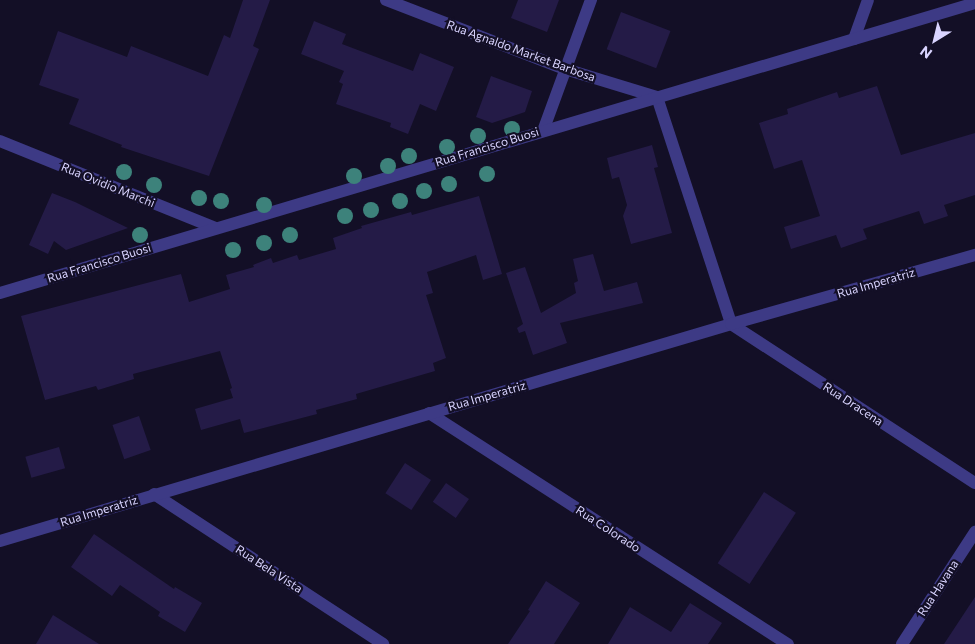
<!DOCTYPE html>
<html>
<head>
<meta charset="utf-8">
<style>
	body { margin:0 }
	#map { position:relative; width:975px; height:644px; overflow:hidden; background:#130f26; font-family:Commissioner,sans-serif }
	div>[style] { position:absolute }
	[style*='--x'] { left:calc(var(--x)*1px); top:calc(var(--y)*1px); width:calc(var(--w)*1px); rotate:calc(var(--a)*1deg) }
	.building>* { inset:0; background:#241b47; transform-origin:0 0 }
	.minor>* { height:12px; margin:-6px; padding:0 6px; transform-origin:6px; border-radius:6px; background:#3d3a85 }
	.tertiary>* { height:12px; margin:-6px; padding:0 6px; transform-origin:6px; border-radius:6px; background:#3d3a85 }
	.trees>* { width:16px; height:16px; margin:-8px; border-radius:50%; background:#3d827b }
	span { translate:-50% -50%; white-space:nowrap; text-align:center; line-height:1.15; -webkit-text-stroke:4.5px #130f26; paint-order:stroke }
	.street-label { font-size:12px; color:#d9d4ff }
	.north { position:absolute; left:910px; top:15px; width:50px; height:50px; -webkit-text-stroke:4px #130f26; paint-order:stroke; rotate:216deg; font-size:14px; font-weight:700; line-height:20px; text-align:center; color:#d9d4ff }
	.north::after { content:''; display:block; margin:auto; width:18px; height:22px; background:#d9d4ff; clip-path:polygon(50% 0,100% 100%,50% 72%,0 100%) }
</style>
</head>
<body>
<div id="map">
	<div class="building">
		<i style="clip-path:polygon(243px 0,270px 0,253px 46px,259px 49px,209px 176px,121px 147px,122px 145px,69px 124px,79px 99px,39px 85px,58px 31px,127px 57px,131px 46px,208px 76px,224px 35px,230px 38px)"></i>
		<i style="clip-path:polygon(518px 0,559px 0,547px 32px,511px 18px)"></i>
		<i style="left:621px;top:12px;width:53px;height:40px;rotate:21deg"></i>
		<i style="clip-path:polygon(314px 21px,346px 34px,342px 44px,413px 71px,420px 53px,454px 67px,436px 111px,420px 104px,408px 134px,390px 127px,391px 123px,336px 104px,343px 84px,339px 82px,344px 71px,301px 54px)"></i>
		<i style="clip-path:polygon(491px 76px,532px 91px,525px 112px,492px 123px,476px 117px)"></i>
		<i style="clip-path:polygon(877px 86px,901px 155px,975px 133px,975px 195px,944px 205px,948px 216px,924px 224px,919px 211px,863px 229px,867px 239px,841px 248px,836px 235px,791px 249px,784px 227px,820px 216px,802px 160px,774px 169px,759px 123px,788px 114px,787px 109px,837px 92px,839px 98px)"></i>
		<i style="clip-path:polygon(652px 145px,658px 167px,654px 168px,672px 233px,631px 244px,623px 216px,627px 205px,619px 177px,612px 179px,607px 158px)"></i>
		<i style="clip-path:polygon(52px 193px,75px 202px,128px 228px,66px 250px,54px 241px,48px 254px,29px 245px)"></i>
		<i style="clip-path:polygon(479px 196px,502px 274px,483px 280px,476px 255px,427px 272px,433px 293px,426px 295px,446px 358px,433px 363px,435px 371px,356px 394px,357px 399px,316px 410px,317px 414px,244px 433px,240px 419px,201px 430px,195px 409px,233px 398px,230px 389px,232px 388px,220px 351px,133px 374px,134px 379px,98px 390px,96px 386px,45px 400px,21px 316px,181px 274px,189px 302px,230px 289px,226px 275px,254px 267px,253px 265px,271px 258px,273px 263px,297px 255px,299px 260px,336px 249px,333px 238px,362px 228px,361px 226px,411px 212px,412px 215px)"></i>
		<i style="clip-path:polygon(593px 254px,604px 291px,637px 282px,643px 303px,560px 323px,567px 343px,533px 355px,525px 331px,519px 333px,517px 328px,523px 324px,506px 273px,525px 267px,541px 313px,576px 293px,574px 283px,578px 281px,573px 259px)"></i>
		<i style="left:139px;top:416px;width:36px;height:28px;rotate:71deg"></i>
		<i style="left:59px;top:447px;width:22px;height:35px;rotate:74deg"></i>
		<i style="left:405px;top:463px;width:31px;height:36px;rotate:33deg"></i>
		<i style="left:446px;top:483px;width:28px;height:23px;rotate:35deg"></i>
		<i style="left:764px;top:492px;width:38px;height:85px;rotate:33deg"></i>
		<i style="clip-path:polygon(94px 534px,174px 589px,175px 587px,202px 603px,185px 632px,158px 616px,160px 612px,120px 585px,112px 596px,71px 567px)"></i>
		<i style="clip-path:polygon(546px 581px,580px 603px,554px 644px,508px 644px,530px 611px,528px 610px)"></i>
		<i style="clip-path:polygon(975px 597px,975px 644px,944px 644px)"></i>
		<i style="clip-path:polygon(690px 603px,722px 623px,708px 644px,608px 644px,630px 607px,671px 632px)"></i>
		<i style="clip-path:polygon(53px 615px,99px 644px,36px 644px)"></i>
	</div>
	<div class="minor">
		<i style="--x:386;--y:0;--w:192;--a:21.1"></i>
		<i style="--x:565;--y:69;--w:96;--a:16.9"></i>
		<i style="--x:657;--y:97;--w:239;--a:71.9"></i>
		<i style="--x:731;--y:324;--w:291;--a:33.1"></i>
		<i style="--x:543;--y:131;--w:140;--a:-69.9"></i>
		<i style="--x:0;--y:141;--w:232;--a:22"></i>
		<i style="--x:429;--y:413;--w:427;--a:32.8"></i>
		<i style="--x:154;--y:494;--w:274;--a:33.2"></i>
		<i style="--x:0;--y:541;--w:763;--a:-16.53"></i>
		<i style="--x:731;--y:324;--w:254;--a:-15.8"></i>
		<i style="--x:902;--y:644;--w:134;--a:-56.9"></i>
	</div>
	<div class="tertiary">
		<i style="--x:854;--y:39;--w:41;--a:-70.3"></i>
		<i style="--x:0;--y:293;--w:1017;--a:-16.56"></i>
	</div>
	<div class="trees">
		<i style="left:512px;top:129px"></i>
		<i style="left:478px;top:136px"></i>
		<i style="left:447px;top:147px"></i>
		<i style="left:409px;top:156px"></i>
		<i style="left:388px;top:166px"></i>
		<i style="left:124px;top:172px"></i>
		<i style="left:487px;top:174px"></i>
		<i style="left:354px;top:176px"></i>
		<i style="left:449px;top:184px"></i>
		<i style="left:154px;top:185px"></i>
		<i style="left:424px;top:191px"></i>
		<i style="left:199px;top:198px"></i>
		<i style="left:221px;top:201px"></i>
		<i style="left:400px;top:201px"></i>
		<i style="left:264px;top:205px"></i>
		<i style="left:371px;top:210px"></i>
		<i style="left:345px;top:216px"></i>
		<i style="left:140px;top:235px"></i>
		<i style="left:290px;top:235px"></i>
		<i style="left:264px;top:243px"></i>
		<i style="left:233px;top:250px"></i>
	</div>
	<div class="street-label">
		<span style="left:521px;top:51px;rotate:20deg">Rua Agnaldo Market Barbosa</span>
		<span style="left:487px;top:147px;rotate:-17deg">Rua Francisco Buosi</span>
		<span style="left:108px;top:185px;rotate:22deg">Rua Ovidio Marchi</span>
		<span style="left:99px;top:263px;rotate:-17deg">Rua Francisco Buosi</span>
		<span style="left:876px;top:283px;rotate:-16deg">Rua Imperatriz</span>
		<span style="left:487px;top:396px;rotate:-16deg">Rua Imperatriz</span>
		<span style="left:853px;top:404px;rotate:33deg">Rua Dracena</span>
		<span style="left:99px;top:511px;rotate:-17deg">Rua Imperatriz</span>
		<span style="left:608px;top:529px;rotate:33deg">Rua Colorado</span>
		<span style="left:269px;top:569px;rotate:33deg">Rua Bela Vista</span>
		<span style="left:938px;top:588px;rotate:-57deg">Rua Havana</span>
	</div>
	<div class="north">N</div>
</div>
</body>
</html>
